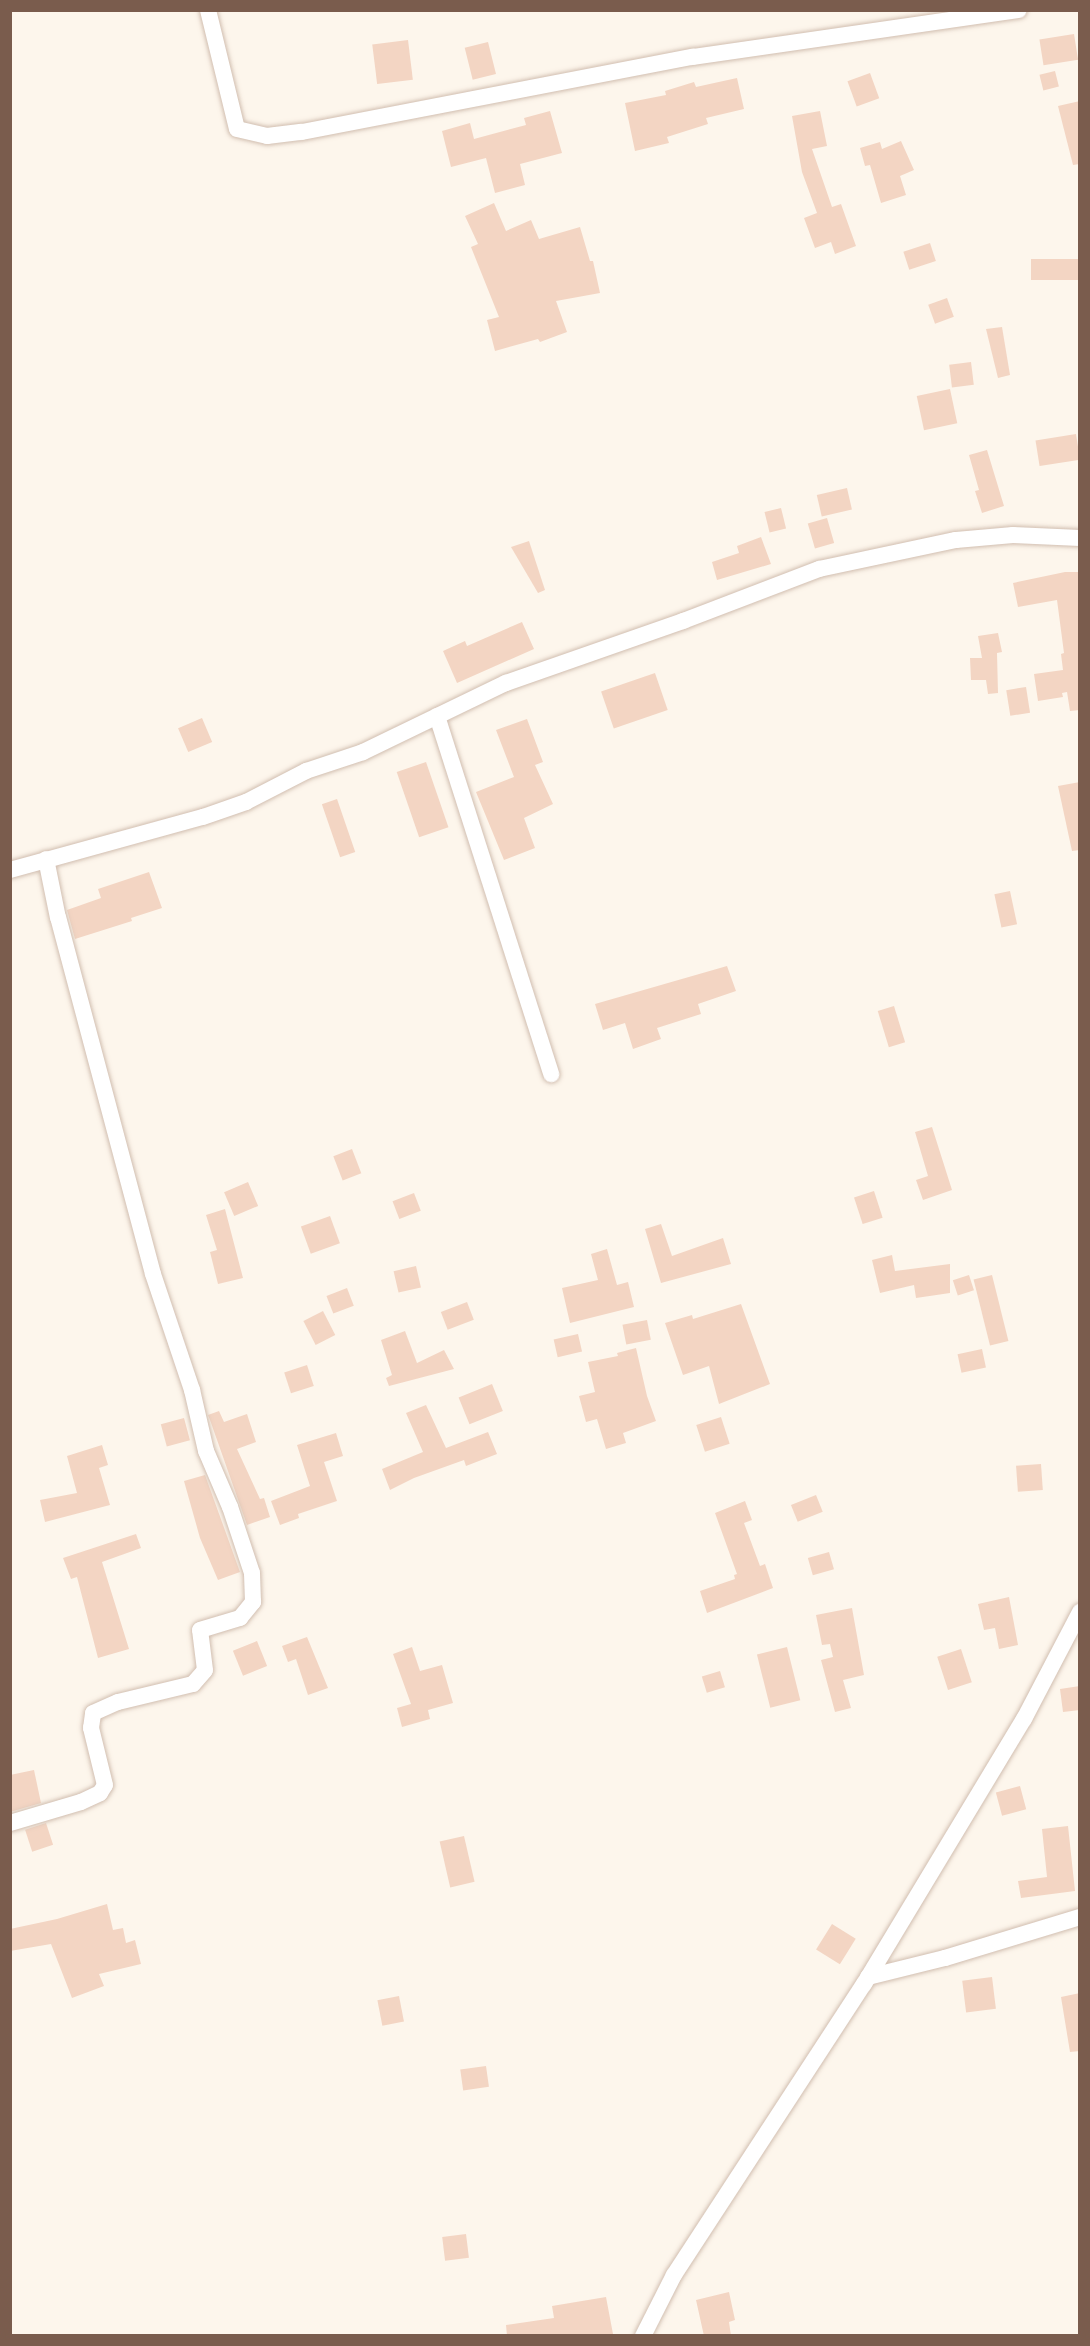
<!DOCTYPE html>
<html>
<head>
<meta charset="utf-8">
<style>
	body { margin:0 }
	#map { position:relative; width:1090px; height:2346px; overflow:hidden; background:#fdf6ec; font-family:"DM Sans",sans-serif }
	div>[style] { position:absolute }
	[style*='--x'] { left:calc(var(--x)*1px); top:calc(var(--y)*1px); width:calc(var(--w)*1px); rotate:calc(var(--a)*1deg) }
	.building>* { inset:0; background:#f3d5c3; transform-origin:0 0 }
	.roads { filter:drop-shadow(0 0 2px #d1beb0) drop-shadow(0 0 2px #d1beb0) }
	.street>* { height:16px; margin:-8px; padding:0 8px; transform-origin:8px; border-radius:8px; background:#fff }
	span { translate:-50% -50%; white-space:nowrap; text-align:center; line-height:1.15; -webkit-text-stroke:4.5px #fffaf3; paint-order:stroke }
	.frame { position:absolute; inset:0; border:12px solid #7a5c4d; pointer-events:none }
</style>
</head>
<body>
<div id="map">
	<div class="building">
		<i style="left:1074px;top:34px;width:26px;height:35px;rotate:81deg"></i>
		<i style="left:408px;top:40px;width:40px;height:36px;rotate:83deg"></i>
		<i style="left:488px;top:42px;width:33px;height:24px;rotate:76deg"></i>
		<i style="left:1055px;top:71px;width:16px;height:16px;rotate:76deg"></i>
		<i style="left:870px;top:73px;width:27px;height:24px;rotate:70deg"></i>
		<i style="clip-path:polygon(737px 78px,744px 109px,706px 118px,708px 124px,667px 137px,669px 143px,635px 151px,625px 103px,666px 95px,665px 91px,694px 82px,696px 87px)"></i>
		<i style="clip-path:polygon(1080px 101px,1080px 164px,1073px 165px,1058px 106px)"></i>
		<i style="clip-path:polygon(550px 111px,562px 153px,520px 164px,525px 185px,495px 193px,486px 158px,451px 167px,442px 131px,470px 123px,474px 139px,526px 125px,524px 118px)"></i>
		<i style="clip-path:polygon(820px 111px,827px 146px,812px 149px,832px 207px,841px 204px,856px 246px,835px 254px,831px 242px,815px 248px,804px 218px,817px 213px,802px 172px,792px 116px)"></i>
		<i style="clip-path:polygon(901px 141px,914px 170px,900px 176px,906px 195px,881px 203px,870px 165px,865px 166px,860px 148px,880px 142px,882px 149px)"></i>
		<i style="clip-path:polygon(494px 203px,506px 231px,531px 220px,539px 239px,580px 227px,590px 261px,593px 261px,600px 293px,556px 301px,567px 332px,540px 342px,538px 339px,495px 351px,487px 320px,499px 317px,471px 247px,478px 244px,465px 216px)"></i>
		<i style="left:930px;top:243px;width:19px;height:28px;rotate:72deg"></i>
		<i style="left:1031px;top:259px;width:49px;height:21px"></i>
		<i style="left:947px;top:298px;width:20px;height:20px;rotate:70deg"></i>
		<i style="clip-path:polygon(1002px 327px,1010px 375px,998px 378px,986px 329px)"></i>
		<i style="left:971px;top:362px;width:23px;height:22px;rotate:83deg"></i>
		<i style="left:950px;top:389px;width:35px;height:34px;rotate:78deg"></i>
		<i style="left:1076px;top:434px;width:26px;height:41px;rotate:81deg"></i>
		<i style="clip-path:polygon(987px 450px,1004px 506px,982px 513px,975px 491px,979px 490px,969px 455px)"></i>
		<i style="left:847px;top:488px;width:22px;height:31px;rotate:77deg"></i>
		<i style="left:781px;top:508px;width:21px;height:17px;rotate:76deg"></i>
		<i style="left:827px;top:518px;width:26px;height:20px;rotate:74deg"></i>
		<i style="clip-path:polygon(761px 537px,771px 564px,717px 580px,712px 562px,739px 553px,737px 546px)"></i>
		<i style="clip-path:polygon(529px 541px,545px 590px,538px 593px,511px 547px)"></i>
		<i style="clip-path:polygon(1065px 572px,1080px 572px,1080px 710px,1070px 711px,1067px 692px,1062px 693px,1063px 697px,1038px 701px,1034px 674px,1063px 670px,1061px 654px,1064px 653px,1057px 600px,1018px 607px,1013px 583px)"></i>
		<i style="clip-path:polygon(522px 622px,534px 649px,457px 683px,443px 651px,465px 641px,467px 646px)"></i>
		<i style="clip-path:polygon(998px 633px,1002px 652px,997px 653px,998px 693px,988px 694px,986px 680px,971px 680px,970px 658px,982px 658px,978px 636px)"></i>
		<i style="left:655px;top:673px;width:39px;height:57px;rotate:71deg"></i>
		<i style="left:1026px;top:687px;width:26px;height:20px;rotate:81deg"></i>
		<i style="left:202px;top:718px;width:26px;height:26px;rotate:67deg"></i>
		<i style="clip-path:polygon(527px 719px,543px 762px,535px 765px,553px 804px,524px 818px,535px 848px,504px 860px,476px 792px,514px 777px,496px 730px)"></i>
		<i style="left:426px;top:762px;width:69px;height:31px;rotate:71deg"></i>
		<i style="clip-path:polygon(1080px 782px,1080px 850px,1072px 851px,1058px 786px)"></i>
		<i style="left:337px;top:799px;width:56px;height:16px;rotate:71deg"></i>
		<i style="clip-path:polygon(149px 872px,162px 908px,131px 918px,132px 921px,75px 939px,67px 910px,101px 898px,98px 889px)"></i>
		<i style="left:1010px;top:891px;width:34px;height:16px;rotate:78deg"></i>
		<i style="clip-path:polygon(727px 966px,736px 991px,698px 1004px,701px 1014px,657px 1028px,661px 1039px,633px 1049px,625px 1023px,603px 1030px,595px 1004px)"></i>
		<i style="left:894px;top:1006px;width:38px;height:17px;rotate:73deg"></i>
		<i style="clip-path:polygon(932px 1127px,952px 1190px,923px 1200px,916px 1180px,928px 1176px,915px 1132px)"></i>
		<i style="left:352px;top:1149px;width:26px;height:20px;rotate:69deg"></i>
		<i style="left:248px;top:1182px;width:26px;height:26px;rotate:67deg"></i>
		<i style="left:874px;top:1191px;width:28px;height:21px;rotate:72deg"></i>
		<i style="left:414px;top:1193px;width:19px;height:23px;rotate:69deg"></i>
		<i style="clip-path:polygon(225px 1209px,243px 1278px,218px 1284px,210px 1252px,217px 1250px,206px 1215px)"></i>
		<i style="left:330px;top:1216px;width:29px;height:31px;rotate:70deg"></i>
		<i style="clip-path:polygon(661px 1224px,672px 1256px,723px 1238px,731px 1264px,661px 1283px,645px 1229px)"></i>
		<i style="clip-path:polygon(607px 1249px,617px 1285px,628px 1282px,634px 1307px,570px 1323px,562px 1288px,598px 1280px,591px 1254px)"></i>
		<i style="clip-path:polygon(892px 1255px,895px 1271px,950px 1264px,950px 1293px,916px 1298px,914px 1285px,880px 1293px,872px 1260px)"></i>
		<i style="left:416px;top:1266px;width:22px;height:23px;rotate:77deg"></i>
		<i style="left:969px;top:1275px;width:16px;height:17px;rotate:72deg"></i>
		<i style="left:992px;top:1275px;width:68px;height:19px;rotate:76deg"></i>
		<i style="left:347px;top:1288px;width:19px;height:22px;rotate:69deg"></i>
		<i style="left:467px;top:1302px;width:19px;height:28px;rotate:69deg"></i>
		<i style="clip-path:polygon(741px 1304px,770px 1384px,719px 1404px,709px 1366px,683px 1375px,665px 1323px,692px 1315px,693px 1319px)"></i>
		<i style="left:323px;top:1311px;width:27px;height:22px;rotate:63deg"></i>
		<i style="left:647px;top:1320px;width:20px;height:25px;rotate:79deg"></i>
		<i style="clip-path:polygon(405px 1331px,417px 1363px,444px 1350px,454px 1369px,389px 1386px,386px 1378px,392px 1375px,381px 1340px)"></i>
		<i style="left:578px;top:1334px;width:18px;height:25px;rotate:77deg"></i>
		<i style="clip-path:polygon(636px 1348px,647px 1396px,656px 1421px,623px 1433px,626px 1443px,606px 1449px,597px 1419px,586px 1422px,579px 1396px,595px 1392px,588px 1362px,618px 1356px,617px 1353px)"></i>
		<i style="left:982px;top:1349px;width:19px;height:25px;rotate:78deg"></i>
		<i style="left:307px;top:1365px;width:22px;height:24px;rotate:72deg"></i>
		<i style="left:492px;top:1384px;width:29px;height:36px;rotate:68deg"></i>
		<i style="clip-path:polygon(426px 1405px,446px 1448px,488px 1432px,497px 1454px,466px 1466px,464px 1460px,414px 1478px,390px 1490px,382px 1469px,423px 1452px,406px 1413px)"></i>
		<i style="clip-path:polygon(219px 1411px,224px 1422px,247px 1414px,256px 1442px,237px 1449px,260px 1499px,264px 1498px,270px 1517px,247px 1525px,210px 1420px,208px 1415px)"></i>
		<i style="left:721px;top:1417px;width:28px;height:26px;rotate:72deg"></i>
		<i style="left:184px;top:1418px;width:23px;height:24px;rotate:75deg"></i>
		<i style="clip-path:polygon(336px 1433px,343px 1456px,324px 1462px,337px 1501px,298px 1514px,299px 1518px,280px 1525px,271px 1501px,310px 1486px,297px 1445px)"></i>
		<i style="clip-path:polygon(102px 1445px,108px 1465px,99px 1468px,110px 1505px,45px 1522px,40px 1500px,77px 1493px,67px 1456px)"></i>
		<i style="left:1041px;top:1464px;width:26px;height:25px;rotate:86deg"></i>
		<i style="clip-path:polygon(205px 1475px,240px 1572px,218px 1580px,200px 1538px,184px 1481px)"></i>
		<i style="left:816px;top:1495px;width:18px;height:27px;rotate:68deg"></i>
		<i style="clip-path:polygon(745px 1501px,752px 1520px,744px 1523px,760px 1566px,765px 1564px,773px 1588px,707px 1613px,700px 1591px,735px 1579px,734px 1575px,737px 1574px,715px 1513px)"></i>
		<i style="clip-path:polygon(136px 1534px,141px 1548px,102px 1562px,129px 1649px,98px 1658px,77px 1577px,71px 1579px,63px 1558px)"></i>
		<i style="left:829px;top:1552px;width:18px;height:22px;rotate:74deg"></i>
		<i style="clip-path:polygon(1009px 1597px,1018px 1645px,999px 1649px,995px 1628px,984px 1630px,978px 1604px)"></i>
		<i style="clip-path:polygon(852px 1608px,864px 1675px,843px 1680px,851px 1708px,835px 1712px,821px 1660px,833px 1657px,830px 1644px,822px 1645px,816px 1615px)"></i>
		<i style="clip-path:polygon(307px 1637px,328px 1688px,308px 1695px,296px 1659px,288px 1662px,282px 1646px)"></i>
		<i style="left:257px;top:1641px;width:27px;height:26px;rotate:68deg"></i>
		<i style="clip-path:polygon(412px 1647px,420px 1671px,442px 1665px,453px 1703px,428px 1710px,430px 1719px,402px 1727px,397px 1708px,411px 1704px,393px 1654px)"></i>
		<i style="left:787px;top:1647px;width:55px;height:31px;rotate:76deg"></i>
		<i style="left:961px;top:1649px;width:35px;height:25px;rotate:72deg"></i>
		<i style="left:720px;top:1671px;width:17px;height:19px;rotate:73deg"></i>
		<i style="clip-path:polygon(1080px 1686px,1080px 1710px,1063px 1712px,1060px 1689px)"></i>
		<i style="clip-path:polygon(34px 1770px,41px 1803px,10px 1812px,10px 1775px)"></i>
		<i style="left:1020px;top:1786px;width:24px;height:25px;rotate:75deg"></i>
		<i style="left:46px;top:1823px;width:23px;height:22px;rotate:72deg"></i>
		<i style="clip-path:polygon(1068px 1826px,1075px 1891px,1021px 1898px,1018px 1881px,1047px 1877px,1042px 1829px)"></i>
		<i style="left:464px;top:1836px;width:47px;height:25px;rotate:77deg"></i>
		<i style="clip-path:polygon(107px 1904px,113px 1930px,123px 1928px,126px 1943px,135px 1940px,141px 1964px,99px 1974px,104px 1986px,72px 1998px,51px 1944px,10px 1951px,10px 1929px,57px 1919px)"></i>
		<i style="left:832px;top:1924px;width:28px;height:30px;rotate:32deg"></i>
		<i style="left:992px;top:1977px;width:32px;height:30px;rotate:83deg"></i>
		<i style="clip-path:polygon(1080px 1993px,1080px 2051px,1070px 2052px,1061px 1997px)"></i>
		<i style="left:399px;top:1996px;width:26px;height:22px;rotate:79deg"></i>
		<i style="left:486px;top:2066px;width:21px;height:26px;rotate:82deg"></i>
		<i style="left:466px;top:2234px;width:24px;height:24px;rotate:83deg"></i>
		<i style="clip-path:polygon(729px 2292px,735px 2320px,729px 2322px,731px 2336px,704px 2336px,696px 2300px)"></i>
		<i style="clip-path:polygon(606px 2297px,613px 2334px,507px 2336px,506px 2325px,554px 2318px,552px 2306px)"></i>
	</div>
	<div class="roads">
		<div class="street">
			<i style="--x:208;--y:10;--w:122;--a:76.3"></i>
			<i style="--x:237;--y:129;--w:31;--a:13"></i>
			<i style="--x:267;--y:136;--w:35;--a:-7"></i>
			<i style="--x:302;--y:132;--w:398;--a:-10.9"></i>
			<i style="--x:693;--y:57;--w:329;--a:-8.2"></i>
			<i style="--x:437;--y:716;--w:376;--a:72.3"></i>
			<i style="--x:10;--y:870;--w:200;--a:-15.4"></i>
			<i style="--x:203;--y:817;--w:46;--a:-19.2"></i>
			<i style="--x:246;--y:802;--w:68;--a:-27.3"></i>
			<i style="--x:306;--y:771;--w:60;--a:-18.4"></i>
			<i style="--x:363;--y:752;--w:159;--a:-25.8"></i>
			<i style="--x:506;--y:683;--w:188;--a:-19.3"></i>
			<i style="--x:683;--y:621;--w:146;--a:-20.9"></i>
			<i style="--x:819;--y:569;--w:140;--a:-12"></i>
			<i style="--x:956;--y:540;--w:57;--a:-5"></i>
			<i style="--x:1013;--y:535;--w:67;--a:2.6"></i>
			<i style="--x:10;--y:1823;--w:74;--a:-16.5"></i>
			<i style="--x:81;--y:1802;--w:21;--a:-25"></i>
			<i style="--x:100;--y:1793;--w:9;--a:-58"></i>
			<i style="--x:105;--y:1785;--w:59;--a:-103.8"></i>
			<i style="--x:91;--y:1728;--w:15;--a:-82"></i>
			<i style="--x:93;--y:1713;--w:27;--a:-24"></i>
			<i style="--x:118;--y:1702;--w:77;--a:-13.5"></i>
			<i style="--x:193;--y:1684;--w:18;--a:-49"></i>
			<i style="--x:205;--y:1670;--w:40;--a:-97.1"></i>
			<i style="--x:200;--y:1630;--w:42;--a:-16.7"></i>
			<i style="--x:240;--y:1618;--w:21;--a:-51"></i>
			<i style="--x:253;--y:1602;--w:29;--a:-92"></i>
			<i style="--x:252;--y:1573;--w:70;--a:-108.4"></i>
			<i style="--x:230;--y:1507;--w:61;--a:-113.2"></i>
			<i style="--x:206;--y:1451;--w:63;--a:-102.9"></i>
			<i style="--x:192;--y:1390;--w:122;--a:-108.6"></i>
			<i style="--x:153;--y:1274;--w:368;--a:-104.9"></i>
			<i style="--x:58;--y:918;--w:60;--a:-101.5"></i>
			<i style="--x:868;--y:1977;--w:79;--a:-13.9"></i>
			<i style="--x:945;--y:1958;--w:141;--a:-16.9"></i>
			<i style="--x:643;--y:2336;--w:68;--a:-63.1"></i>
			<i style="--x:674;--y:2275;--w:348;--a:-56.9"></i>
			<i style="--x:864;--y:1984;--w:310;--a:-58.9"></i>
			<i style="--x:1024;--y:1719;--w:121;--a:-62.4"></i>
		</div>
	</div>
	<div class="frame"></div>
</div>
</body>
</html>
